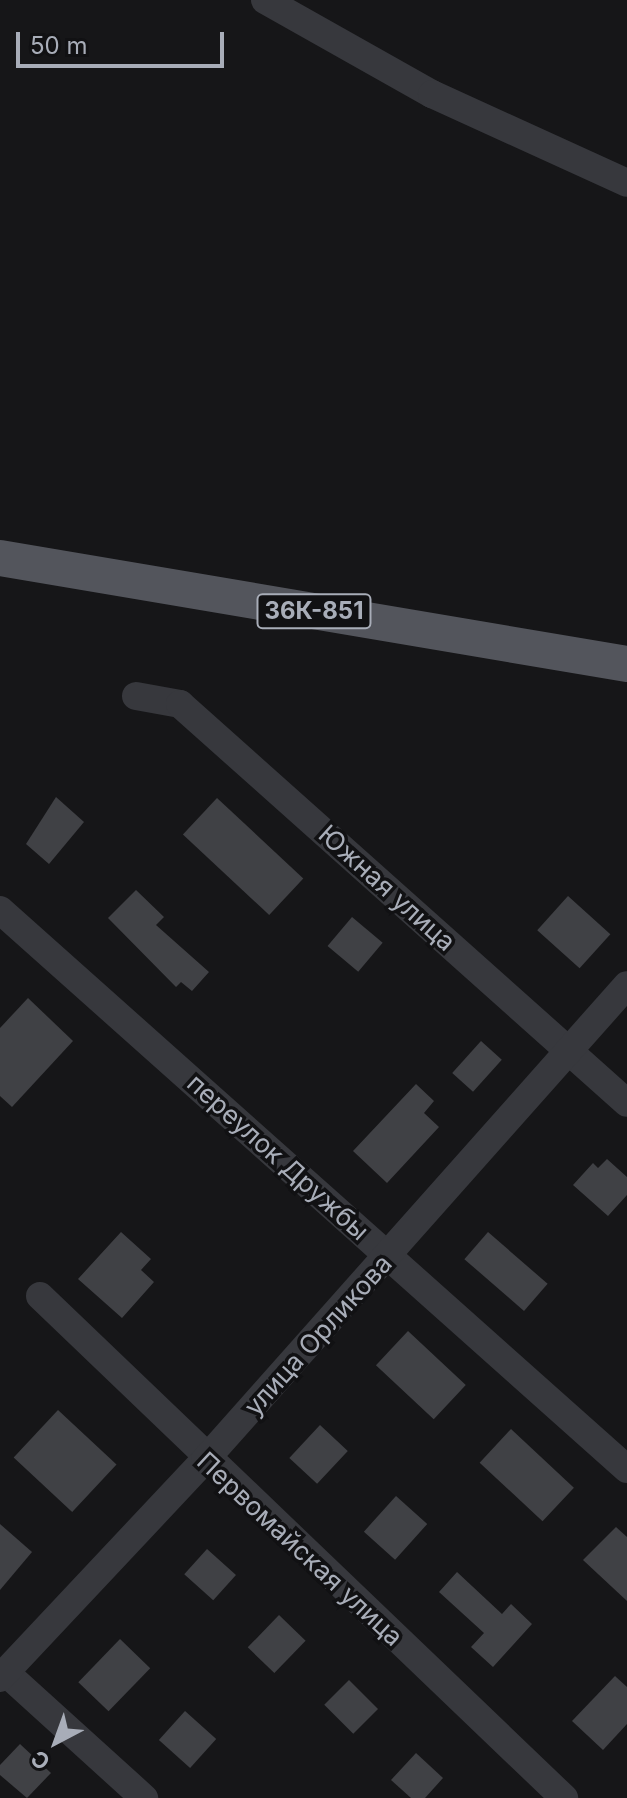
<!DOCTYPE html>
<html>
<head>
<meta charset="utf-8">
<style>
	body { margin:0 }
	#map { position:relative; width:627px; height:1798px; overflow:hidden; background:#161618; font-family:Inter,sans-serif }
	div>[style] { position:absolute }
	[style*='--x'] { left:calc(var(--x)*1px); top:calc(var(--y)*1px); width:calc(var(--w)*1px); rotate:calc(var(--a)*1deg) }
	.building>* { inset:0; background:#404145; transform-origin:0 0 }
	.minor>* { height:28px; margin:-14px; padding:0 14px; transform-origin:14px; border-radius:14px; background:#37383d }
	.major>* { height:36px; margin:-18px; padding:0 18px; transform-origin:18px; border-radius:18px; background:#53555c }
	span { translate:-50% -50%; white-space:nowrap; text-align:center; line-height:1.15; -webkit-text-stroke:7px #111113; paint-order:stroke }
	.shield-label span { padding:2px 6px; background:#111113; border:2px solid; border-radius:6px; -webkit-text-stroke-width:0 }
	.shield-label { font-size:24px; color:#a8adb8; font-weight:700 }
	.street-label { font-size:26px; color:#a8adb8 }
	.north { position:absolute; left:16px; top:1702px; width:80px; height:80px; -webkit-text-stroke:6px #111113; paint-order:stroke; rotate:221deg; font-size:22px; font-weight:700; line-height:32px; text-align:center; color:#a8adb8 }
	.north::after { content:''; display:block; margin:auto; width:28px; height:36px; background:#a8adb8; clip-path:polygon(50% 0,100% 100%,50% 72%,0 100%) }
	.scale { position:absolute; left:16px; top:32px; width:208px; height:36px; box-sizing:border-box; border:4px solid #a8adb8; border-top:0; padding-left:10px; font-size:24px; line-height:28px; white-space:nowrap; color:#a8adb8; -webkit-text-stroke:6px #111113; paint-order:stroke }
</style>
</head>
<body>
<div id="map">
	<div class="building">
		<i style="clip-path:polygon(56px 797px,84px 822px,49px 864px,26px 844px)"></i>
		<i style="left:217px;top:798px;width:118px;height:50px;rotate:43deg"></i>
		<i style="clip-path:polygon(136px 890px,164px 917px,156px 925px,209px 972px,192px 991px,181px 982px,176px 987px,108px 918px)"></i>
		<i style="left:568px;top:896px;width:57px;height:46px;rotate:42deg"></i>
		<i style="left:352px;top:917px;width:40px;height:38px;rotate:40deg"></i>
		<i style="clip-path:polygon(28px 998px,73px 1041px,12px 1107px,0 1096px,0 1028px)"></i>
		<i style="left:481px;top:1041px;width:28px;height:43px;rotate:42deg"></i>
		<i style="clip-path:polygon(416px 1084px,434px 1101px,424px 1113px,439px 1127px,387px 1183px,353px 1151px)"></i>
		<i style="clip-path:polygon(607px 1159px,627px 1177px,627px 1195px,608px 1216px,573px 1185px,593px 1163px,598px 1168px)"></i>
		<i style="clip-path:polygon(121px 1232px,151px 1259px,141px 1270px,154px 1282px,122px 1318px,78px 1279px)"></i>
		<i style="left:488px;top:1232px;width:79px;height:36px;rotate:41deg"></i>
		<i style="left:408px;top:1331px;width:79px;height:47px;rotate:43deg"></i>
		<i style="left:58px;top:1410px;width:80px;height:65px;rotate:43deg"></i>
		<i style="left:320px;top:1425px;width:38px;height:45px;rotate:43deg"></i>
		<i style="left:511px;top:1429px;width:86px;height:46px;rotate:43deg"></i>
		<i style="left:396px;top:1496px;width:42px;height:48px;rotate:42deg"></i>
		<i style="clip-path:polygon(0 1524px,32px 1552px,0 1590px)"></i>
		<i style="clip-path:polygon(616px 1527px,627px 1537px,627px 1601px,583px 1560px)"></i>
		<i style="left:207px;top:1549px;width:39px;height:34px;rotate:42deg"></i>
		<i style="clip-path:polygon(457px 1572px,502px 1614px,511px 1604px,532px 1624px,493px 1667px,471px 1647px,484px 1633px,439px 1592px)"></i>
		<i style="left:279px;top:1615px;width:37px;height:45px;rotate:44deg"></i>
		<i style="left:120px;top:1639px;width:42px;height:60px;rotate:44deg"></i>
		<i style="clip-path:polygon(615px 1676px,627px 1687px,627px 1724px,603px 1750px,572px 1721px)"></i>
		<i style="left:349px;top:1680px;width:41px;height:35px;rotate:45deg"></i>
		<i style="left:185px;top:1711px;width:42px;height:39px;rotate:42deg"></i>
		<i style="clip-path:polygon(20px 1744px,51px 1773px,27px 1798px,0 1775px,0 1765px)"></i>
		<i style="clip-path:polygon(416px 1753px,443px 1778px,425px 1798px,411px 1798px,391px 1780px)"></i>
	</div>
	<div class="minor">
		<i style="--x:265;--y:0;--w:192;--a:29.4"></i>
		<i style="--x:432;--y:94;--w:214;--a:24.5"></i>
		<i style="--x:136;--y:696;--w:45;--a:10.3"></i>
		<i style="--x:180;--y:704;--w:599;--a:41.75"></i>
		<i style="--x:0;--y:910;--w:840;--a:41.72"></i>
		<i style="--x:40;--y:1296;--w:726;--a:43.77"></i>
		<i style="--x:5;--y:1672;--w:188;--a:42.2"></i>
		<i style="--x:0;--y:1678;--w:299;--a:-46.8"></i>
		<i style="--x:205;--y:1460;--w:635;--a:-48.38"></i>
	</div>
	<div class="major">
		<i style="--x:0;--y:558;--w:636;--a:9.6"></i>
	</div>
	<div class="shield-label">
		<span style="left:314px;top:611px">36К-851</span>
	</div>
	<div class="street-label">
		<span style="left:387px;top:888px;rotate:42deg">Южная улица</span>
		<span style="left:278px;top:1157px;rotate:42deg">переулок Дружбы</span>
		<span style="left:318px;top:1335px;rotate:-48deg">улица Орликова</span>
		<span style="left:300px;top:1549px;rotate:43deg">Первомайская улица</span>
	</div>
	<div class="north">С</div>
	<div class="scale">50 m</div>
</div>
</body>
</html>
